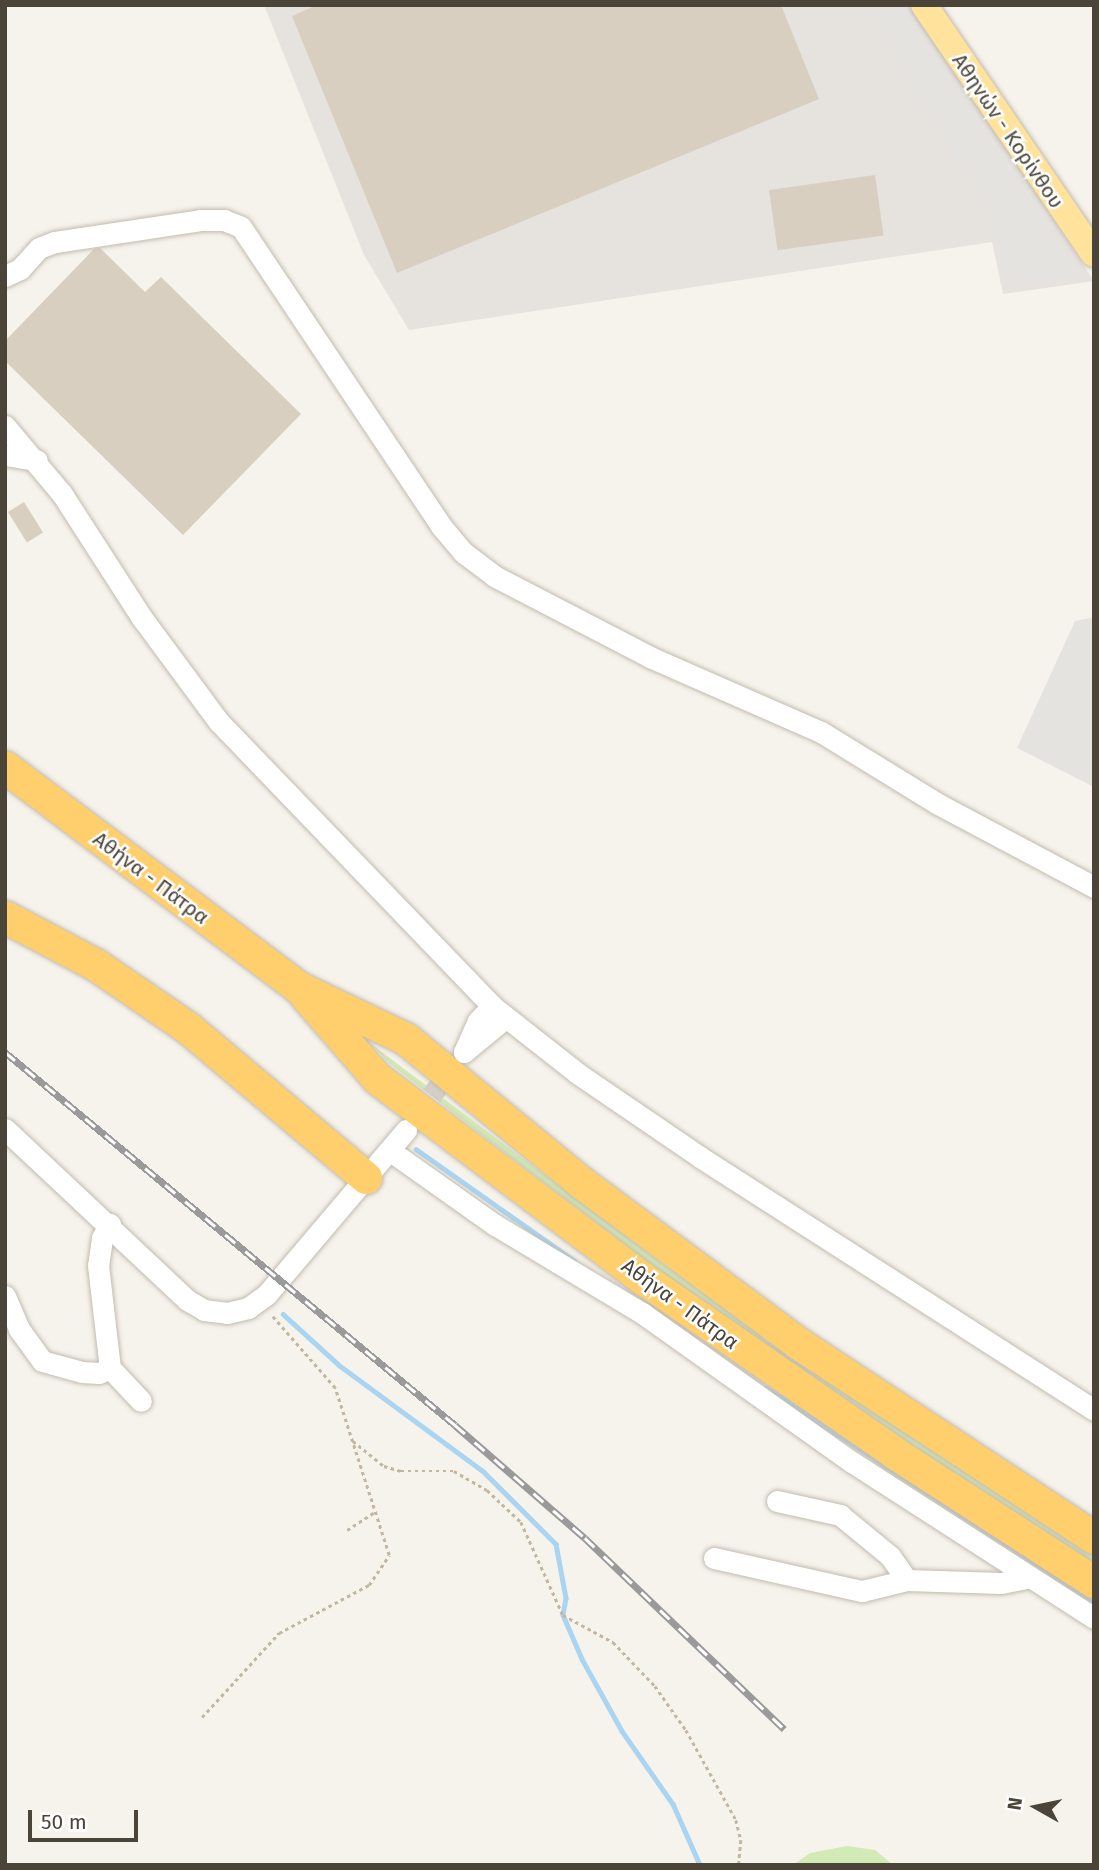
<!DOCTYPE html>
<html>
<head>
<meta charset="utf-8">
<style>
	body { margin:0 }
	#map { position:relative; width:1099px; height:1870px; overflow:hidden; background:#f6f3ec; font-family:"Fira Sans",sans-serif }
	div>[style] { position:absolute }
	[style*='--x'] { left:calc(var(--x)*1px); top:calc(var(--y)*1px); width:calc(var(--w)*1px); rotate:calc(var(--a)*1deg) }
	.industrial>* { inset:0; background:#e6e2dd }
	.green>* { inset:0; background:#d2eab5 }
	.parking>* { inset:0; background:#e5e3e0 }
	.stream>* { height:4.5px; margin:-2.25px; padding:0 2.25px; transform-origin:2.25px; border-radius:2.25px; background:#a9d4f2 }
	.building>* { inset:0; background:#d8cfc1; transform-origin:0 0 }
	.minor-tunnel>* { height:21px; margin-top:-10.5px; transform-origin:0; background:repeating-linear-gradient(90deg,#d4d0c8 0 21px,transparent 0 31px) }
	.path>* { height:2.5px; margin-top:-1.25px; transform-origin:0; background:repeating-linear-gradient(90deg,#c4b79f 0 3.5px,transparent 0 7px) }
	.roads { filter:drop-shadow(0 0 2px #c2bbae) drop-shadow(0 0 2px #c2bbae) }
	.minor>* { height:21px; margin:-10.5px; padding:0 10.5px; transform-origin:10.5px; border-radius:10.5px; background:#fff }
	.major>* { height:26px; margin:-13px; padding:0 13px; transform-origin:13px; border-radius:13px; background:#ffe39c }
	.highway>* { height:32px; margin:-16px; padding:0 16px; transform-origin:16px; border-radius:16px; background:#ffcf6e }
	.rail>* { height:7px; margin-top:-3.5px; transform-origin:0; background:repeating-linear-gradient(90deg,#fff 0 13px,#9a9a9a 0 26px); box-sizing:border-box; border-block:2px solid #9a9a9a }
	span { translate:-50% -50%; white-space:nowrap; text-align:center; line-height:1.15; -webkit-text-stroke:5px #fff; paint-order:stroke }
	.street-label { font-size:21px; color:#4b4439 }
	.frame { position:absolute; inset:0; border:7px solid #4b4439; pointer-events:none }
	.north { position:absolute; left:1001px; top:1772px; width:70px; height:70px; -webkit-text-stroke:5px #fff; paint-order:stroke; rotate:279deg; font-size:19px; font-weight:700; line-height:28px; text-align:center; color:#4b4439 }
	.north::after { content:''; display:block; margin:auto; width:24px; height:32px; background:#4b4439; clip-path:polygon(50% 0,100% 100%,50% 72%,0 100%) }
	.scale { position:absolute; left:28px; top:1810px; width:110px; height:32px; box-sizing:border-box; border:4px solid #4b4439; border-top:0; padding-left:9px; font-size:21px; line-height:24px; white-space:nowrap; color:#4b4439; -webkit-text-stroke:5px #fff; paint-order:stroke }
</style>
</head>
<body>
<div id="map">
	<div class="industrial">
		<i style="clip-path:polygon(264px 5px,912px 5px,1094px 281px,1003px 294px,992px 242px,409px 330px,364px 255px)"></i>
	</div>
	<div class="green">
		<i style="clip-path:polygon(370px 1043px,668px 1268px,908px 1434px,1094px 1555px,1094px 1564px,904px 1441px,663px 1274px,389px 1063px)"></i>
		<i style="clip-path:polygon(847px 1846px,875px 1850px,893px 1865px,793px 1865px,810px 1853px)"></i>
	</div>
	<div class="parking">
		<i style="clip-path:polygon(865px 5px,888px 5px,893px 12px,907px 5px,1059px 240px,1077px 276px,1007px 285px,988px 209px,893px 60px)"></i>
		<i style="clip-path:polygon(1094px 617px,1094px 787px,1017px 748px,1075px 621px)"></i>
	</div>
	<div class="stream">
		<i style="--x:416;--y:1149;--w:194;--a:35.2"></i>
		<i style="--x:283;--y:1314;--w:76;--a:42.3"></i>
		<i style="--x:339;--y:1365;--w:180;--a:36.4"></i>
		<i style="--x:484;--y:1472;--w:102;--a:45"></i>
		<i style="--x:556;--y:1544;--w:55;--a:79.5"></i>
		<i style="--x:566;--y:1598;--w:17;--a:100"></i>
		<i style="--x:563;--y:1615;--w:48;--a:66.6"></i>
		<i style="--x:582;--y:1659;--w:82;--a:60.9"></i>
		<i style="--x:622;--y:1731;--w:89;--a:55.1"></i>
		<i style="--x:673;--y:1804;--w:67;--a:66.1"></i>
		<i style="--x:766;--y:1388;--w:391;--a:33"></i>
	</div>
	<div class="building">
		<i style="clip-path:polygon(317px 5px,781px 5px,819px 99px,397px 273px,292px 16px)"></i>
		<i style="left:875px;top:175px;width:61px;height:107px;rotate:82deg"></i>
		<i style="clip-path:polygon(100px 248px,145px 292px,161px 277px,301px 414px,183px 535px,5px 361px,5px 341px,94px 249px)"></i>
		<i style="left:24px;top:502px;width:36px;height:19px;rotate:58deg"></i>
	</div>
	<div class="minor-tunnel">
		<i style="--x:413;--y:1120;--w:70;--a:-53.1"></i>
	</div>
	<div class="path">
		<i style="--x:353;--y:1441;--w:40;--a:39"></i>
		<i style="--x:384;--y:1466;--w:18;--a:16"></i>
		<i style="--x:401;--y:1471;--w:53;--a:0"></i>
		<i style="--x:454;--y:1471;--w:38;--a:30"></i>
		<i style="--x:487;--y:1490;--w:47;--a:43.3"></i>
		<i style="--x:521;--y:1522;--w:102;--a:65.7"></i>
		<i style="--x:563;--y:1615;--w:57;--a:28.4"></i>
		<i style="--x:613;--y:1642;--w:61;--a:46.3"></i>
		<i style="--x:655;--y:1686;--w:54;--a:54.8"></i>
		<i style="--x:686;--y:1730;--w:103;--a:60.9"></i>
		<i style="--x:736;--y:1820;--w:21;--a:76"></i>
		<i style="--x:741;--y:1840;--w:25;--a:95"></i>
		<i style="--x:347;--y:1530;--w:35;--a:-33"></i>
		<i style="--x:202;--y:1717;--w:114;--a:-47.5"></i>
		<i style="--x:279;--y:1633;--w:102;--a:-28.1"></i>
		<i style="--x:369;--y:1585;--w:36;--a:-56"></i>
		<i style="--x:389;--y:1555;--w:176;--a:-107.9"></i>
		<i style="--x:335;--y:1388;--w:97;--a:-131.2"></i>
	</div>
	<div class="roads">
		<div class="minor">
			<i style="--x:5;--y:276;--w:17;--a:-25"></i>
			<i style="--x:20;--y:269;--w:28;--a:-48"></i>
			<i style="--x:39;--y:248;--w:17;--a:-21"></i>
			<i style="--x:55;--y:242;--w:147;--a:-8.6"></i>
			<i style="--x:200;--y:220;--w:24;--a:0"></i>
			<i style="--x:224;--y:220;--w:18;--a:22"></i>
			<i style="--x:241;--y:227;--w:360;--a:56.2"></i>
			<i style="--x:441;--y:526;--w:35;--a:50"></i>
			<i style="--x:464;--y:553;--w:38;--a:37"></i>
			<i style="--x:494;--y:576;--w:176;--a:27.4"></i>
			<i style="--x:650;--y:657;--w:187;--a:23.7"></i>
			<i style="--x:821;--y:732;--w:137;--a:31.6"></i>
			<i style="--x:938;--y:804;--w:177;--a:28"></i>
			<i style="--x:5;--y:426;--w:89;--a:50"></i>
			<i style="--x:62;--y:494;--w:148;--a:57.2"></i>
			<i style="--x:142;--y:618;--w:129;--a:53.5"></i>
			<i style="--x:219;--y:722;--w:394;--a:46.1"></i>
			<i style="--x:492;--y:1006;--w:108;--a:38.2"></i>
			<i style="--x:577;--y:1073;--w:149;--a:34.3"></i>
			<i style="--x:700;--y:1157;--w:468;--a:32.7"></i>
			<i style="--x:5;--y:455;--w:32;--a:9"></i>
			<i style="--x:464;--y:1052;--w:34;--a:-66"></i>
			<i style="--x:478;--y:1021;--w:21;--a:-47"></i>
			<i style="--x:464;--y:1052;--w:53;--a:-39.7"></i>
			<i style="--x:5;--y:1129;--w:250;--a:43.2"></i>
			<i style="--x:187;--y:1300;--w:20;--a:30"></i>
			<i style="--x:204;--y:1310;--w:23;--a:7"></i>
			<i style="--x:227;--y:1313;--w:22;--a:-13"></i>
			<i style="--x:248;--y:1308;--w:24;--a:-36"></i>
			<i style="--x:267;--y:1294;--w:215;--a:-49.7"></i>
			<i style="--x:389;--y:1150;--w:130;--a:35.3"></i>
			<i style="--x:495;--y:1225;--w:171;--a:30.9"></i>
			<i style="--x:642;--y:1313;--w:257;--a:35.4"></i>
			<i style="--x:852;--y:1462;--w:288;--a:32.8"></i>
			<i style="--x:110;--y:1224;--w:16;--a:120"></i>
			<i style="--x:102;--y:1238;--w:27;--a:98"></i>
			<i style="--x:98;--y:1265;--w:104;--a:83.4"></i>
			<i style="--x:5;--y:1296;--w:36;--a:67"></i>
			<i style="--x:19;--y:1329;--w:39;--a:54"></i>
			<i style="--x:42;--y:1361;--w:41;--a:15.4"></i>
			<i style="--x:82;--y:1372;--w:17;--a:3"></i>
			<i style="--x:99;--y:1373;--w:12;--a:-24"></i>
			<i style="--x:110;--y:1368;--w:45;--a:46.8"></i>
			<i style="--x:777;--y:1501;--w:65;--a:12.5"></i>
			<i style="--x:840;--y:1515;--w:65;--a:39.4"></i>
			<i style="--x:890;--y:1556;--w:29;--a:55"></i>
			<i style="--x:714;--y:1558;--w:152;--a:12.6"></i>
			<i style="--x:862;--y:1591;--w:46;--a:-13.7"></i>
			<i style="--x:907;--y:1580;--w:94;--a:1.8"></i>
			<i style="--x:1001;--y:1583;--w:26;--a:-11"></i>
		</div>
		<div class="major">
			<i style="--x:924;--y:5;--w:301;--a:55.7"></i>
		</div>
		<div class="highway">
			<i style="--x:5;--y:767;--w:368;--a:36.9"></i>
			<i style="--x:299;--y:988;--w:119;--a:25.5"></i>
			<i style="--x:406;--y:1039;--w:229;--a:39.3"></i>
			<i style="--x:583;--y:1184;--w:269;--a:36.5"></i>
			<i style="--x:799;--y:1344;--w:353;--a:33.3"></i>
			<i style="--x:5;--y:917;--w:103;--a:27.8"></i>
			<i style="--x:96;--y:965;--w:112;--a:34.4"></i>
			<i style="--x:188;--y:1028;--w:233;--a:40.1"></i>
			<i style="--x:306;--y:996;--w:110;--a:49.1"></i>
			<i style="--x:378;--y:1079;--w:334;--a:37"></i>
			<i style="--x:645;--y:1280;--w:305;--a:34.7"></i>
			<i style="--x:896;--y:1454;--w:236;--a:32.9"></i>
		</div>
	</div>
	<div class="rail">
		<i style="--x:5;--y:1052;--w:584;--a:39.65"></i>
		<i style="--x:455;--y:1425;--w:172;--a:41"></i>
		<i style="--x:585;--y:1538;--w:276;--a:43.8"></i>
	</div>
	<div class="street-label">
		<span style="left:1008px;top:131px;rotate:56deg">Αθηνών - Κορίνθου</span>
		<span style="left:151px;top:878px;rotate:37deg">Αθήνα - Πάτρα</span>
		<span style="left:680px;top:1304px;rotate:36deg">Αθήνα - Πάτρα</span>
	</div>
	<div class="frame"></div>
	<div class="north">N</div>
	<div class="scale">50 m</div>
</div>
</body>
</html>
